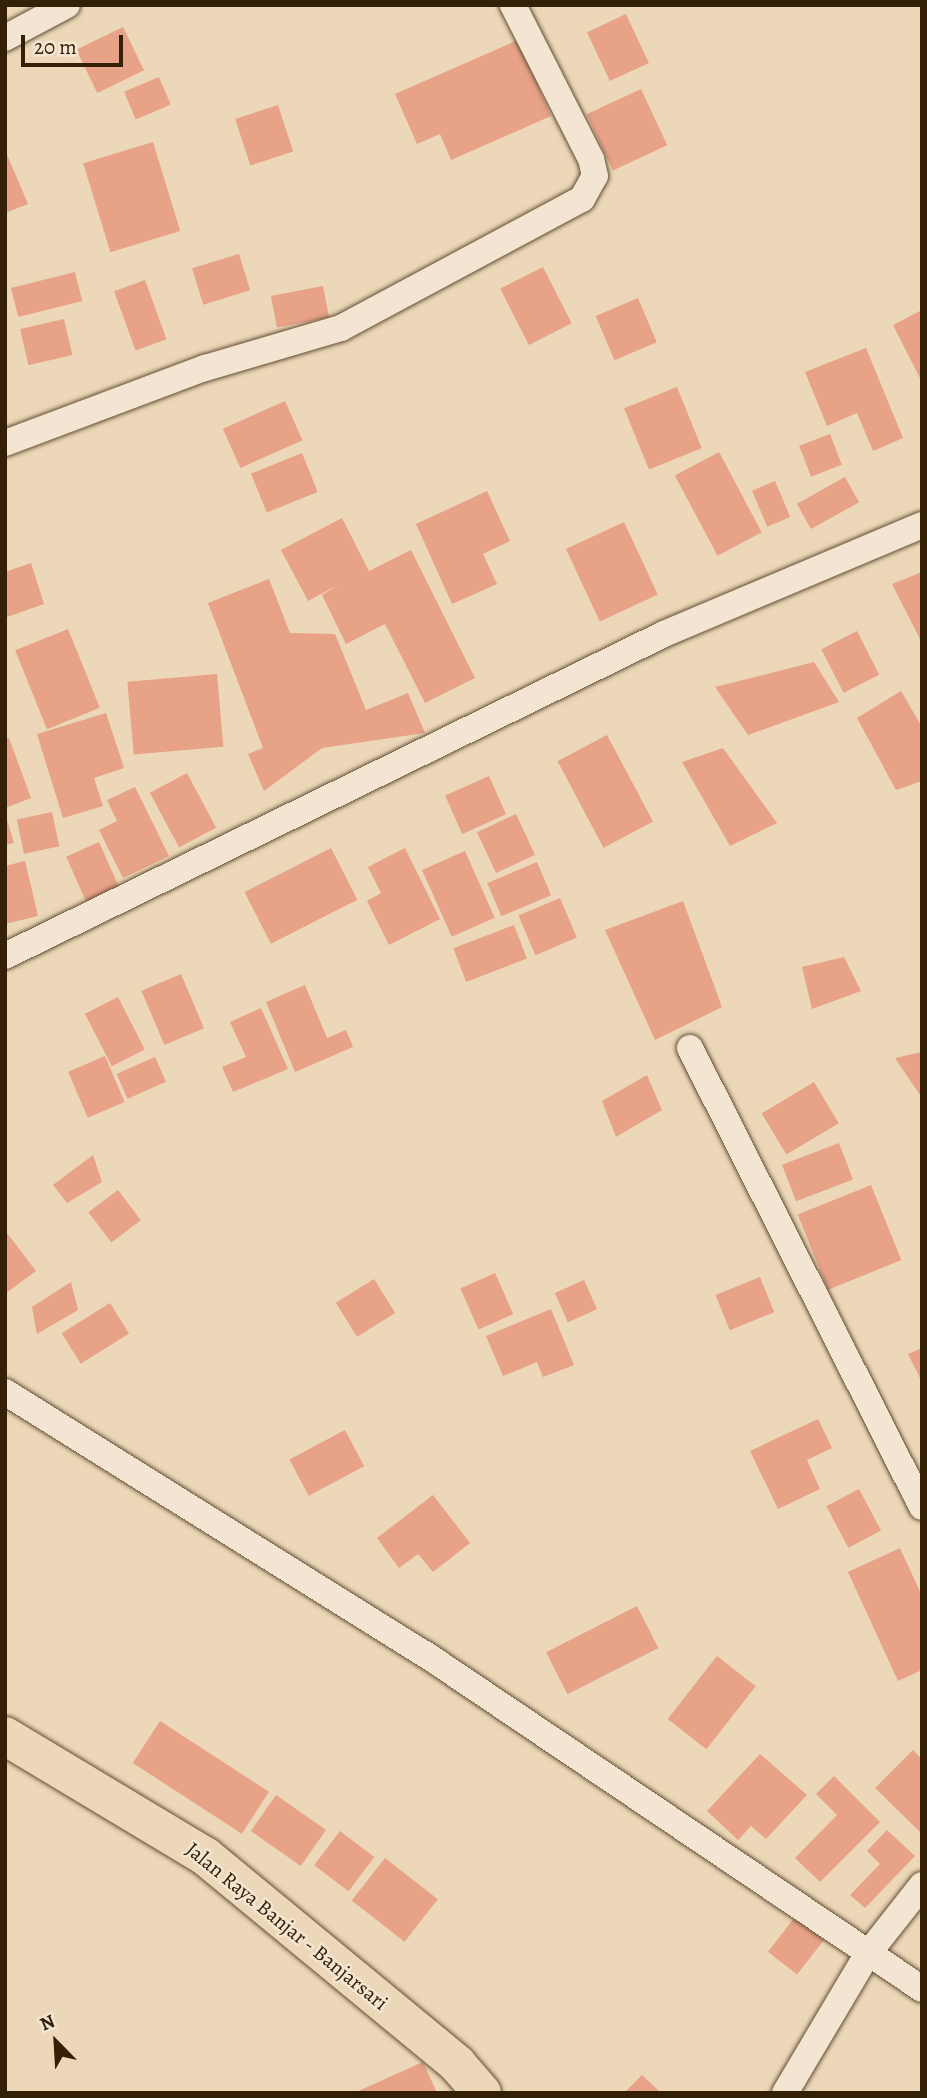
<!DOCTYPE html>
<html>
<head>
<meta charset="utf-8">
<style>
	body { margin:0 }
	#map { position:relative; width:927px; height:2098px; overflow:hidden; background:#ecd7b8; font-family:Alegreya,serif }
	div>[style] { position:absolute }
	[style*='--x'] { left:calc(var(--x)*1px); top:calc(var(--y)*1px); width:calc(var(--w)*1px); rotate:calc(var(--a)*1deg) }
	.building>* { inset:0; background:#e7a288; transform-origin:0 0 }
	.roads { filter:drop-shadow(0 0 2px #624e33) drop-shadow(0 0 2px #624e33) }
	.street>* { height:26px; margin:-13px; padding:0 13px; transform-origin:13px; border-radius:13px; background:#f3e5d1 }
	.highway>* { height:38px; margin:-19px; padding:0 19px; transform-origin:19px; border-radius:19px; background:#ecd7b8 }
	span { translate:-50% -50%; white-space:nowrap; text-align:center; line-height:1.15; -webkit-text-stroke:5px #f3e5d1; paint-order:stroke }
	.street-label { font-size:21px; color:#342007 }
	.frame { position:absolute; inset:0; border:7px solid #342007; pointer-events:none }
	.north { position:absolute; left:21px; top:2007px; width:70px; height:70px; -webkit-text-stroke:5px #f3e5d1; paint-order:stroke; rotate:336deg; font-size:19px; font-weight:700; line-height:28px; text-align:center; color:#342007 }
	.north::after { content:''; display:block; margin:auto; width:24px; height:32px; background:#342007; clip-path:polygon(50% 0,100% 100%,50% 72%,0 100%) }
	.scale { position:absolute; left:21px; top:35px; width:102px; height:32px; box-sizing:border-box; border:4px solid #342007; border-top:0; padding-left:9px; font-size:21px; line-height:24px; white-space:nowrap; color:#342007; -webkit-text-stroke:5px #f3e5d1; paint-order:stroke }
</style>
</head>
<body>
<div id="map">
	<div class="building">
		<i style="left:626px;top:14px;width:54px;height:43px;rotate:65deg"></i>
		<i style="left:123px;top:27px;width:48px;height:52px;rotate:64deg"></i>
		<i style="clip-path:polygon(518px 40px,551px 116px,451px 160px,440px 134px,417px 144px,395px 94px)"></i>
		<i style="left:159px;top:77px;width:30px;height:38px;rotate:67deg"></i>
		<i style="left:641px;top:89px;width:62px;height:60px;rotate:65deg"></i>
		<i style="left:278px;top:105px;width:49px;height:45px;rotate:72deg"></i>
		<i style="left:153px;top:142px;width:93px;height:73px;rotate:73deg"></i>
		<i style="clip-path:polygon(5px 150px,28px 204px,5px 213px)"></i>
		<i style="left:239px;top:254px;width:38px;height:49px;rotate:73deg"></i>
		<i style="left:543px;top:267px;width:63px;height:48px;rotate:63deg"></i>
		<i style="left:75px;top:272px;width:30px;height:66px;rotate:76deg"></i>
		<i style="left:145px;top:280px;width:63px;height:33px;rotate:70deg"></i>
		<i style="left:323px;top:286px;width:32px;height:53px;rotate:79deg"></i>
		<i style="left:638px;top:298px;width:48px;height:46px;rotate:67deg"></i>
		<i style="clip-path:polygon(922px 310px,922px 382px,893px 325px)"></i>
		<i style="left:64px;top:319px;width:37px;height:45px;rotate:77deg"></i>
		<i style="clip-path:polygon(866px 348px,903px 438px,873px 451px,857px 413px,827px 426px,805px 372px)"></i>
		<i style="left:677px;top:387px;width:66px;height:57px;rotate:68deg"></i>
		<i style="left:285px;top:401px;width:43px;height:68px;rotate:66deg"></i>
		<i style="left:830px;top:434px;width:33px;height:33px;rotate:69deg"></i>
		<i style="left:719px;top:452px;width:91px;height:50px;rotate:62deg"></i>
		<i style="left:302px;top:453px;width:42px;height:55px;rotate:68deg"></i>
		<i style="left:845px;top:477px;width:29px;height:55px;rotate:61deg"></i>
		<i style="left:775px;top:481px;width:39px;height:25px;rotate:67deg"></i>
		<i style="clip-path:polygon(487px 491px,510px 541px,483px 554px,497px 584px,452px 604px,416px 524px)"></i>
		<i style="clip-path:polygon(342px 518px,369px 571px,411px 550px,475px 678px,425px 703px,385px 624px,346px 644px,322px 595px,338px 585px,308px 601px,281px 550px)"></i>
		<i style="left:624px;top:522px;width:80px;height:64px;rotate:65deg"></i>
		<i style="clip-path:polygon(31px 563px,44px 604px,7px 617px,5px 572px)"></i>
		<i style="clip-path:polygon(922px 572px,922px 643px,892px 584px)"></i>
		<i style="clip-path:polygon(269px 579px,290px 633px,335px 634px,366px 710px,408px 693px,425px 733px,322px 748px,264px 791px,248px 754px,263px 748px,208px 603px)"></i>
		<i style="left:68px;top:629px;width:85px;height:57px;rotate:68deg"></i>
		<i style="left:857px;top:631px;width:49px;height:40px;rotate:63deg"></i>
		<i style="clip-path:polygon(814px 662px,839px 702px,748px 735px,715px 687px)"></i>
		<i style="left:217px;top:674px;width:73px;height:90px;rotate:85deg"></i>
		<i style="clip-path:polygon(901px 691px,922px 727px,922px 781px,896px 790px,857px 718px)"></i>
		<i style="clip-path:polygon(106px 713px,124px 768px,94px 778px,103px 806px,63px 818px,37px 734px)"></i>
		<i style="left:607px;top:735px;width:98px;height:56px;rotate:62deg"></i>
		<i style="clip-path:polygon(9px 738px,31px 798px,5px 808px,5px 739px)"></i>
		<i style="clip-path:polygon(723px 748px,777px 823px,730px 846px,682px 762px)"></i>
		<i style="left:187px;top:773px;width:62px;height:42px;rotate:62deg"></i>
		<i style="left:489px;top:776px;width:42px;height:48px;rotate:66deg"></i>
		<i style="clip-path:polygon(135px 787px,169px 856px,123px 878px,99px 830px,117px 821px,107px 800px)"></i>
		<i style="left:52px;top:812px;width:35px;height:36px;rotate:78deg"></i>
		<i style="clip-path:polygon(5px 813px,14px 843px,5px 845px)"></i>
		<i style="left:516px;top:814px;width:45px;height:43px;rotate:65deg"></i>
		<i style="left:99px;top:842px;width:56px;height:36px;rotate:66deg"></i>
		<i style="left:331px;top:848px;width:58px;height:97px;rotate:63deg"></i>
		<i style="clip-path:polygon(405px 848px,440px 919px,389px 945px,367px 901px,381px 893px,368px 867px)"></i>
		<i style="left:465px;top:851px;width:73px;height:47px;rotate:66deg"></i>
		<i style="clip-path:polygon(25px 861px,38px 916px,5px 924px,5px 866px)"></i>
		<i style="left:537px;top:862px;width:36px;height:54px;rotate:67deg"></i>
		<i style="left:560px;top:898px;width:43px;height:45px;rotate:67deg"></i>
		<i style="clip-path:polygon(683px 901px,722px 1007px,655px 1040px,605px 930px)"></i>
		<i style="left:514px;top:925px;width:36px;height:65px;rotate:69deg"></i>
		<i style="clip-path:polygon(844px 957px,861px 991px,812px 1009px,802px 967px)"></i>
		<i style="left:181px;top:974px;width:59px;height:43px;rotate:67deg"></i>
		<i style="clip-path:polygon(305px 985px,327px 1038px,346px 1030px,353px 1047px,295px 1072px,266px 1002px)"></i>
		<i style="left:118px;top:997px;width:59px;height:37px;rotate:63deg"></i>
		<i style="clip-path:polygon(261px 1008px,288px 1069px,233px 1092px,222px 1067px,246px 1057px,230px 1022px)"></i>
		<i style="clip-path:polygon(922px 1052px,922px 1098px,895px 1058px)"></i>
		<i style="left:105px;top:1056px;width:50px;height:40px;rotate:67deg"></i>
		<i style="left:155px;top:1057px;width:27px;height:42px;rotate:66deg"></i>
		<i style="clip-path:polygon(647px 1075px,662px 1110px,616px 1137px,602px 1101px)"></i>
		<i style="left:814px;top:1082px;width:48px;height:61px;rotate:59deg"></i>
		<i style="left:839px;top:1143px;width:39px;height:61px;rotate:69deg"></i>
		<i style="clip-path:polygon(93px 1155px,102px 1182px,67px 1203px,53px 1185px)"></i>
		<i style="left:871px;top:1185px;width:81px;height:79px;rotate:68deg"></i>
		<i style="left:118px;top:1190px;width:38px;height:37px;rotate:53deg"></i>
		<i style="clip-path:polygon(7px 1233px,36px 1271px,5px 1294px,5px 1234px)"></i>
		<i style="left:495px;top:1273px;width:45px;height:38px;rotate:66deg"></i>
		<i style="left:760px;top:1277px;width:38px;height:48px;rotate:68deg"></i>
		<i style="left:374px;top:1279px;width:40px;height:45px;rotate:58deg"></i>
		<i style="left:584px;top:1280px;width:32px;height:32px;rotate:66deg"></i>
		<i style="clip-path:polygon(71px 1282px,78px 1310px,37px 1334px,32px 1307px)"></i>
		<i style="left:110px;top:1303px;width:36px;height:57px;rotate:58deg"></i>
		<i style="clip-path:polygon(551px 1309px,574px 1365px,543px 1377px,537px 1362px,503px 1376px,486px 1336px)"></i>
		<i style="clip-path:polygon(922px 1348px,922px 1382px,908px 1354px)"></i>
		<i style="clip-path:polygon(818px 1419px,832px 1448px,807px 1460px,820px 1489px,778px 1509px,750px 1451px)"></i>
		<i style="left:345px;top:1430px;width:41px;height:63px;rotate:62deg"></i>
		<i style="left:859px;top:1489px;width:47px;height:37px;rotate:62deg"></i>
		<i style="clip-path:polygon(433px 1495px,470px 1543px,433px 1572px,418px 1554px,399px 1568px,377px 1538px)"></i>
		<i style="clip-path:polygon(900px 1548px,922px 1596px,922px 1670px,898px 1681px,848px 1572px)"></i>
		<i style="left:637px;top:1606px;width:47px;height:102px;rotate:63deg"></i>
		<i style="left:717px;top:1656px;width:49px;height:80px;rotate:38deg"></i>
		<i style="left:160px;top:1721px;width:130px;height:50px;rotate:33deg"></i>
		<i style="clip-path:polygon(913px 1750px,922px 1759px,922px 1834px,875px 1788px)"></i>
		<i style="clip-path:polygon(760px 1754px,807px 1795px,766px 1839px,751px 1826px,738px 1840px,707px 1811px)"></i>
		<i style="clip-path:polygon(834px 1776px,880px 1822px,820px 1882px,795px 1858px,837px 1815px,816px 1794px)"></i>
		<i style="left:276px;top:1795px;width:61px;height:44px;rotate:35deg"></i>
		<i style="clip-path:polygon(887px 1830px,915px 1856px,865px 1908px,850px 1895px,880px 1864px,867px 1851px)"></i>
		<i style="left:340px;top:1831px;width:43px;height:43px;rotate:37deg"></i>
		<i style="left:385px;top:1858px;width:67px;height:54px;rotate:38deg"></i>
		<i style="left:795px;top:1917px;width:37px;height:44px;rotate:38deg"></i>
		<i style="clip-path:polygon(423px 2062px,437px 2093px,354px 2093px)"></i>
		<i style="clip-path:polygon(642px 2075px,661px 2093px,624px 2093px)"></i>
	</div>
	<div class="roads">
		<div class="street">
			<i style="--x:5;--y:38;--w:70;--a:-28"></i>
			<i style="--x:5;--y:443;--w:214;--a:-20.6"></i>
			<i style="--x:205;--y:368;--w:142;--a:-16.4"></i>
			<i style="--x:341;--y:328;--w:273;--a:-28.2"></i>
			<i style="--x:582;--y:199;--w:26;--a:-61"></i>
			<i style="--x:595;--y:176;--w:17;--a:-103"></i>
			<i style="--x:591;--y:159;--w:173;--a:-116.9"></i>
			<i style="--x:5;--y:956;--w:733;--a:-26.04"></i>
			<i style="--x:664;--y:634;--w:280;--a:-22.9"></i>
			<i style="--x:690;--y:1048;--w:514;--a:63.19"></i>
			<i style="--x:5;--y:1392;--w:495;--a:32"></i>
			<i style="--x:425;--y:1654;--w:599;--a:33.98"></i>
			<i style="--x:785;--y:2093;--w:161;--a:-59.3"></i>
			<i style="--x:867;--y:1955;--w:89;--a:-51.8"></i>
		</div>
		<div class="highway">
			<i style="--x:5;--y:1736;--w:233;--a:31"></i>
			<i style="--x:205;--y:1856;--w:327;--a:39.5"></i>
			<i style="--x:457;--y:2064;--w:38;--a:49"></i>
		</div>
	</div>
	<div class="street-label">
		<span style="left:287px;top:1926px;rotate:39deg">Jalan Raya Banjar - Banjarsari</span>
	</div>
	<div class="frame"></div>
	<div class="north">N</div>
	<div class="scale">20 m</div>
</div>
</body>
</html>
